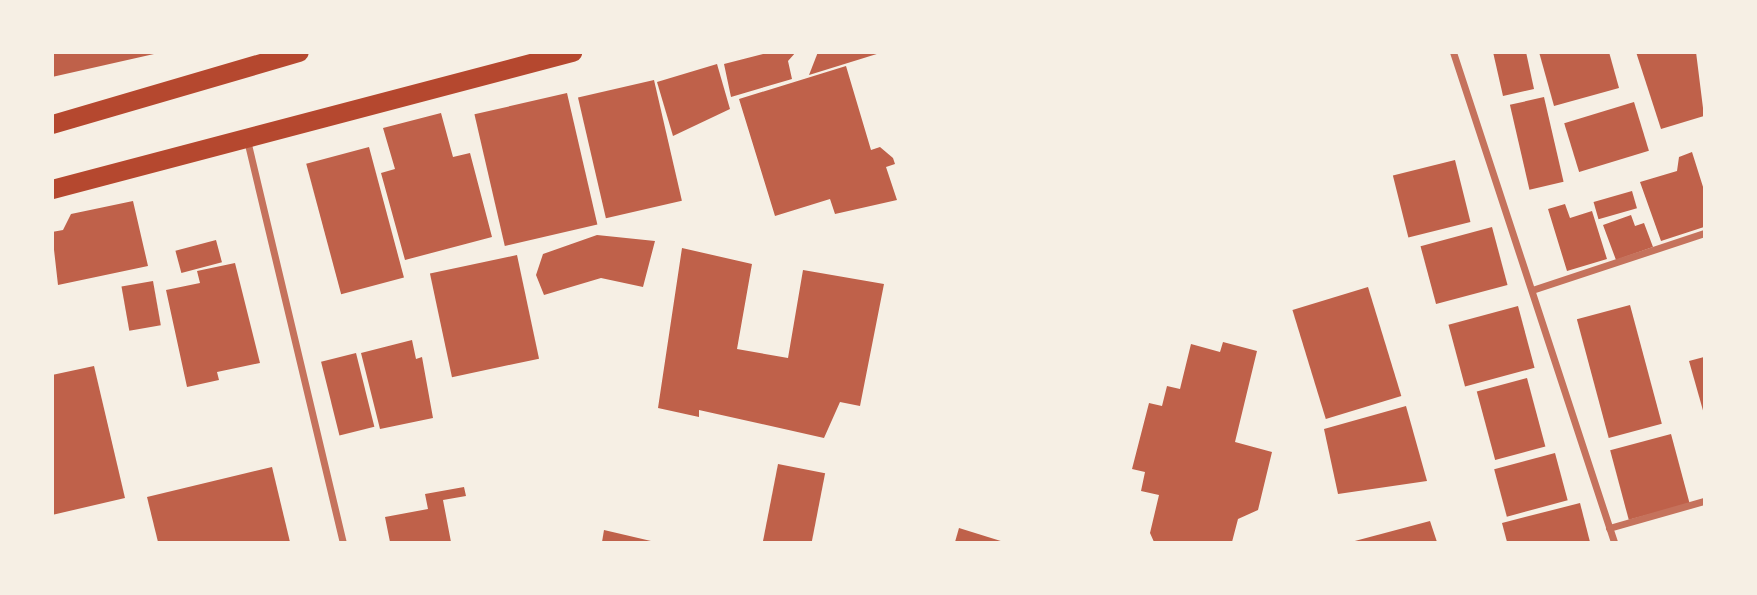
<!DOCTYPE html>
<html>
<head>
<meta charset="utf-8">
<style>
	body { margin:0 }
	#map { position:relative; width:1757px; height:595px; overflow:hidden; background:#f6efe4; font-family:"Varela Round",sans-serif }
	div>[style] { position:absolute }
	[style*='--x'] { left:calc(var(--x)*1px); top:calc(var(--y)*1px); width:calc(var(--w)*1px); rotate:calc(var(--a)*1deg) }
	.building>* { inset:0; background:#bf614a; transform-origin:0 0 }
	.minor>* { height:7px; margin:-3.5px; padding:0 3.5px; transform-origin:3.5px; border-radius:3.5px; background:#c5725c }
	.trunk>* { height:19px; margin:-9.5px; padding:0 9.5px; transform-origin:9.5px; border-radius:9.5px; background:#b5482f }
	span { translate:-50% -50%; white-space:nowrap; text-align:center; line-height:1.15; -webkit-text-stroke:5px #f6efe4; paint-order:stroke }
	.frame { position:absolute; inset:0; border:54px solid #f6efe4; pointer-events:none }
</style>
</head>
<body>
<div id="map">
	<div class="building">
		<i style="clip-path:polygon(52px 52px,154px 52px,154px 54px,52px 77px)"></i>
		<i style="clip-path:polygon(771px 52px,796px 52px,788px 61px,792px 79px,731px 97px,724px 64px)"></i>
		<i style="clip-path:polygon(818px 52px,880px 52px,880px 53px,809px 75px)"></i>
		<i style="clip-path:polygon(1493px 52px,1526px 52px,1534px 89px,1503px 96px)"></i>
		<i style="clip-path:polygon(1539px 52px,1609px 52px,1619px 88px,1554px 106px)"></i>
		<i style="clip-path:polygon(1636px 52px,1696px 52px,1704px 116px,1661px 129px)"></i>
		<i style="clip-path:polygon(717px 64px,730px 109px,673px 136px,657px 82px)"></i>
		<i style="clip-path:polygon(846px 66px,871px 150px,880px 147px,893px 158px,895px 164px,886px 167px,897px 200px,835px 214px,830px 199px,775px 216px,739px 99px)"></i>
		<i style="left:654px;top:80px;width:124px;height:78px;rotate:77deg"></i>
		<i style="left:567px;top:93px;width:135px;height:95px;rotate:77deg"></i>
		<i style="left:1544px;top:97px;width:87px;height:35px;rotate:77deg"></i>
		<i style="left:1634px;top:102px;width:51px;height:73px;rotate:73deg"></i>
		<i style="clip-path:polygon(441px 113px,453px 157px,470px 153px,492px 237px,405px 260px,381px 173px,395px 169px,383px 128px)"></i>
		<i style="left:369px;top:147px;width:135px;height:65px;rotate:75deg"></i>
		<i style="clip-path:polygon(1692px 152px,1704px 190px,1704px 227px,1661px 241px,1640px 182px,1677px 171px,1679px 157px)"></i>
		<i style="left:1455px;top:160px;width:64px;height:64px;rotate:76deg"></i>
		<i style="left:1632px;top:191px;width:18px;height:40px;rotate:74deg"></i>
		<i style="clip-path:polygon(133px 201px,148px 266px,58px 285px,52px 232px,63px 230px,71px 214px)"></i>
		<i style="clip-path:polygon(1565px 204px,1570px 218px,1592px 211px,1607px 259px,1567px 271px,1548px 209px)"></i>
		<i style="clip-path:polygon(1631px 215px,1635px 226px,1644px 223px,1653px 247px,1616px 260px,1603px 225px)"></i>
		<i style="left:1492px;top:227px;width:60px;height:74px;rotate:75deg"></i>
		<i style="clip-path:polygon(597px 235px,655px 241px,643px 287px,601px 278px,544px 295px,536px 275px,543px 254px)"></i>
		<i style="left:216px;top:240px;width:23px;height:42px;rotate:75deg"></i>
		<i style="clip-path:polygon(682px 248px,752px 264px,737px 349px,788px 358px,803px 270px,884px 284px,860px 406px,840px 402px,824px 438px,699px 410px,699px 417px,658px 408px)"></i>
		<i style="left:517px;top:255px;width:106px;height:89px;rotate:78deg"></i>
		<i style="clip-path:polygon(235px 263px,260px 363px,217px 372px,219px 380px,187px 387px,166px 290px,200px 283px,197px 271px)"></i>
		<i style="left:153px;top:281px;width:45px;height:32px;rotate:80deg"></i>
		<i style="left:1368px;top:287px;width:114px;height:79px;rotate:73deg"></i>
		<i style="left:1630px;top:305px;width:123px;height:55px;rotate:75deg"></i>
		<i style="left:1518px;top:306px;width:64px;height:72px;rotate:75deg"></i>
		<i style="clip-path:polygon(412px 340px,416px 359px,422px 357px,433px 418px,380px 429px,361px 353px)"></i>
		<i style="clip-path:polygon(1223px 342px,1257px 351px,1235px 442px,1272px 452px,1258px 510px,1238px 519px,1232px 542px,1154px 542px,1150px 533px,1159px 495px,1141px 491px,1145px 472px,1132px 469px,1149px 403px,1162px 406px,1167px 386px,1180px 389px,1191px 344px,1220px 352px)"></i>
		<i style="left:356px;top:353px;width:76px;height:36px;rotate:76deg"></i>
		<i style="clip-path:polygon(1704px 357px,1704px 414px,1689px 361px)"></i>
		<i style="clip-path:polygon(94px 366px,125px 498px,52px 515px,52px 375px)"></i>
		<i style="left:1527px;top:378px;width:71px;height:52px;rotate:75deg"></i>
		<i style="clip-path:polygon(1406px 406px,1427px 481px,1338px 494px,1324px 429px)"></i>
		<i style="left:1671px;top:434px;width:72px;height:63px;rotate:75deg"></i>
		<i style="left:1555px;top:453px;width:49px;height:63px;rotate:75deg"></i>
		<i style="left:778px;top:464px;width:48px;height:79px;rotate:11deg"></i>
		<i style="clip-path:polygon(272px 467px,290px 542px,158px 542px,147px 497px)"></i>
		<i style="clip-path:polygon(464px 487px,466px 496px,443px 500px,451px 542px,390px 542px,385px 517px,428px 509px,425px 494px)"></i>
		<i style="clip-path:polygon(1580px 503px,1590px 542px,1507px 542px,1502px 523px)"></i>
		<i style="clip-path:polygon(1430px 521px,1437px 542px,1351px 542px)"></i>
		<i style="clip-path:polygon(959px 528px,1004px 542px,955px 542px)"></i>
		<i style="clip-path:polygon(604px 530px,651px 541px,651px 542px,602px 542px)"></i>
	</div>
	<div class="minor">
		<i style="--x:1453;--y:52;--w:516;--a:71.81"></i>
		<i style="--x:247;--y:140;--w:413;--a:76.6"></i>
		<i style="--x:1532;--y:290;--w:181;--a:-18.3"></i>
		<i style="--x:1609;--y:528;--w:99;--a:-15.9"></i>
	</div>
	<div class="trunk">
		<i style="--x:52;--y:124;--w:257;--a:-16.3"></i>
		<i style="--x:52;--y:189;--w:538;--a:-14.76"></i>
	</div>
	<div class="frame"></div>
</div>
</body>
</html>
